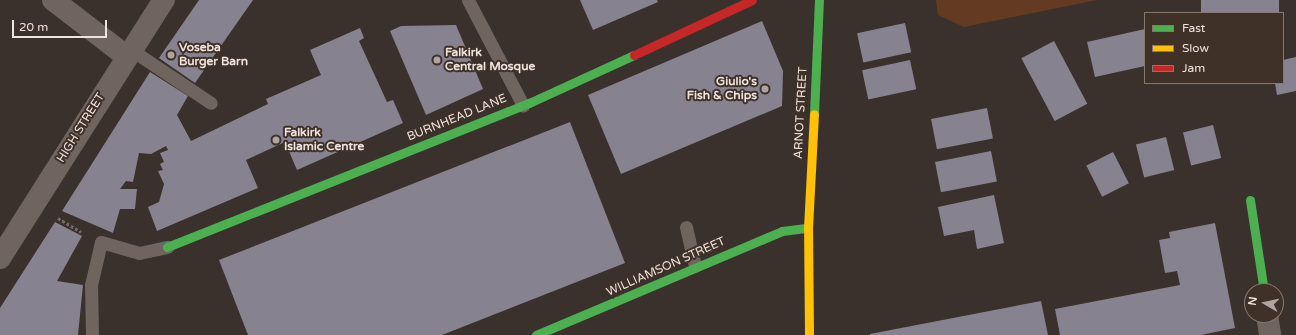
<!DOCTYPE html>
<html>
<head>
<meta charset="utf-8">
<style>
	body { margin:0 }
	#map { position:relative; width:1296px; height:335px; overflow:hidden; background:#3a312d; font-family:"Varela Round",sans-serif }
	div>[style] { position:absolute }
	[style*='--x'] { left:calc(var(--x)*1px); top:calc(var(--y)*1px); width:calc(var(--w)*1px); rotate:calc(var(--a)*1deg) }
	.green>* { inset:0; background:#643a23 }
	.building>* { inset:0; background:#86828f; transform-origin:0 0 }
	.path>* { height:2.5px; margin-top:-1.25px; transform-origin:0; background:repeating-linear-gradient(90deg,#746b66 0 3px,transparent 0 5px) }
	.lane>* { height:13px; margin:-6.5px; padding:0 6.5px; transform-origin:6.5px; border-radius:6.5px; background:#70645e }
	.street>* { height:22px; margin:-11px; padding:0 11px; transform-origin:11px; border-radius:11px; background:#70645e }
	.fast>* { height:9px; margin:-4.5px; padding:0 4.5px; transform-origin:4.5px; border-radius:4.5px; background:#4caf50 }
	.slow>* { height:9px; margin:-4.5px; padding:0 4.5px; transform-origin:4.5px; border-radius:4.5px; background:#ffc107 }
	.jam>* { height:9px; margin:-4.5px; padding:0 4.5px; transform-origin:4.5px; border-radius:4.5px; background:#c62828 }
	.dots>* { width:11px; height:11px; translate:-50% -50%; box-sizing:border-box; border:2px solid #3f3028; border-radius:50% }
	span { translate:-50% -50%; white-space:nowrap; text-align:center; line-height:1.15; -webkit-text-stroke:4px #3f3028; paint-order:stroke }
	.poi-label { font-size:12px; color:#eee3de; font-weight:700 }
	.left { translate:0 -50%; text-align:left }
	.right { translate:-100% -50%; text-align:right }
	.street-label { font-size:12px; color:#eee3de }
	.legend { position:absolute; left:1144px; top:12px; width:140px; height:72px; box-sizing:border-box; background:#3f3028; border:1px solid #857871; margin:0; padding:5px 7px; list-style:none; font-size:12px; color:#eee3de }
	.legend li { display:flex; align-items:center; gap:8px; height:20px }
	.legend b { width:20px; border:1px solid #857871 }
	.north { position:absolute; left:1244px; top:283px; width:40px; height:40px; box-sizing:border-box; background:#3f3028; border:1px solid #857871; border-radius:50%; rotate:279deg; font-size:11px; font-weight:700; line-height:16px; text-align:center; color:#eee3de }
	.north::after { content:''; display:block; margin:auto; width:14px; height:18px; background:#afa5a0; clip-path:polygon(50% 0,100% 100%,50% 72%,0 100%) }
	.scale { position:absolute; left:12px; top:20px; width:95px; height:18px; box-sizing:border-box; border:2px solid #eee3de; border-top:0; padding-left:5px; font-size:12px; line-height:14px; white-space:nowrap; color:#eee3de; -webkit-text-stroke:3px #3f3028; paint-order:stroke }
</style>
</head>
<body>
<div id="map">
	<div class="green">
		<i style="clip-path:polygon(936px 0,1097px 0,964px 27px,938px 15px)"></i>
	</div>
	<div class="building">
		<i style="clip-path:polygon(199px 0,253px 0,195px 83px,159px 58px)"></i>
		<i style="clip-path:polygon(580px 0,657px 0,658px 2px,593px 30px)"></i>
		<i style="left:1201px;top:0;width:78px;height:13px"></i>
		<i style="clip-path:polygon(762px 21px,783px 71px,782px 106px,621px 174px,588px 95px)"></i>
		<i style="left:905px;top:23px;width:30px;height:49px;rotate:78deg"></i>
		<i style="clip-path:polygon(456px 25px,483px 89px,426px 115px,390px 31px,401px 26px)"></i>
		<i style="clip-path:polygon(360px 28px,364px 38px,359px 41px,387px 102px,393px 100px,403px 123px,297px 170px,285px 142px,246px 160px,258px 188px,157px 231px,148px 207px,159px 202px,164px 184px,158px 171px,163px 170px,160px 164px,164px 162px,160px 153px,168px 150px,166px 146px,151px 154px,139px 153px,133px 182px,126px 181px,120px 189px,137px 189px,135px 209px,120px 209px,113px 233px,62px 211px,150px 72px,188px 96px,177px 115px,191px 141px,268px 104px,266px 99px,321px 75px,310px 50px)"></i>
		<i style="clip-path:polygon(1145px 29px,1145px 66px,1095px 77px,1087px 42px)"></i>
		<i style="left:1054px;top:41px;width:71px;height:37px;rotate:62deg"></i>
		<i style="clip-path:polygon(1296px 57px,1296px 91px,1277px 95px,1275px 83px,1283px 83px,1283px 60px)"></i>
		<i style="left:910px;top:60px;width:30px;height:49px;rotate:78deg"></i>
		<i style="left:987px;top:108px;width:31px;height:57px;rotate:79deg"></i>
		<i style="clip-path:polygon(570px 122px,625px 263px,442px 335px,248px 335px,219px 260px)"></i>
		<i style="left:1213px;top:125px;width:34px;height:31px;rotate:76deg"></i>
		<i style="left:1166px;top:137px;width:34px;height:31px;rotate:76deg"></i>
		<i style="left:991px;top:151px;width:31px;height:57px;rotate:79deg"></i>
		<i style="left:1113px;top:152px;width:35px;height:30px;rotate:63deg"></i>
		<i style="clip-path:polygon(994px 195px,1004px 243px,977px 249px,974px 230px,944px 236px,938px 207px)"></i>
		<i style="clip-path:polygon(55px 222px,82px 236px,57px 281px,83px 285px,78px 335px,0 335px,0 308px)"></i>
		<i style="clip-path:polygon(1215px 223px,1235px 328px,1201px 335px,1060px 335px,1055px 309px,1180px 285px,1177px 271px,1165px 273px,1159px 240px,1170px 238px,1169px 232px)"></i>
		<i style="clip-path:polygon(1041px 301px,1048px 335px,870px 335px,870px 334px)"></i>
	</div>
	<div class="path">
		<i style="--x:58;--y:218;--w:27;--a:31"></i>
	</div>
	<div class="lane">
		<i style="--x:468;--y:0;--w:119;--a:62.4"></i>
		<i style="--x:130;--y:49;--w:97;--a:33.7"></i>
		<i style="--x:686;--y:227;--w:40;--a:77"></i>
		<i style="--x:92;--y:335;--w:50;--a:-91.1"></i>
		<i style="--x:91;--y:285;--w:44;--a:-76.9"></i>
		<i style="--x:101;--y:242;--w:40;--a:16"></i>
		<i style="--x:139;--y:253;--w:29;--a:-12"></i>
	</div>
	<div class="street">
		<i style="--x:53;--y:0;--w:92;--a:37.5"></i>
		<i style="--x:0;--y:258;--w:306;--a:-57.6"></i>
		<i style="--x:1267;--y:315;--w:20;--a:81"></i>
	</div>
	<div class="fast">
		<i style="--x:814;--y:114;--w:114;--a:-87.5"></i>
		<i style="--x:1250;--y:200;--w:92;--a:81.3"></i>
		<i style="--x:167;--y:247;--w:390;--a:-21.7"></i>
		<i style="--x:529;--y:103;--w:115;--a:-24.6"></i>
		<i style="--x:536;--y:335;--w:267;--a:-22.9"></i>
		<i style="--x:782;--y:231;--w:26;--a:-7"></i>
	</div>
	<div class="slow">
		<i style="--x:809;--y:335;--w:107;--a:-90.5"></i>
		<i style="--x:808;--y:228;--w:114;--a:-87"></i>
	</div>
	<div class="jam">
		<i style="--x:634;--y:55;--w:130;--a:-25"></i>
	</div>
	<div class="dots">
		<i style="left:171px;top:55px;background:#afa5a0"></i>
		<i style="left:437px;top:60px;background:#afa5a0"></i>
		<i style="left:765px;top:89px;background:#afa5a0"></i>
		<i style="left:276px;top:140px;background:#afa5a0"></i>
	</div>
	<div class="poi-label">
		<span class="left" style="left:179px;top:55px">Voseba<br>Burger Barn</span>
		<span class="left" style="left:445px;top:60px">Falkirk<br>Central Mosque</span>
		<span class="right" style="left:757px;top:89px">Giulio's<br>Fish &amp; Chips</span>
		<span class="left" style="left:284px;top:140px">Falkirk<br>Islamic Centre</span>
	</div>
	<div class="street-label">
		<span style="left:801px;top:113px;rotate:-87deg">ARNOT STREET</span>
		<span style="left:457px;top:118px;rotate:-22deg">BURNHEAD LANE</span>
		<span style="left:81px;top:128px;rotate:-58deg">HIGH STREET</span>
		<span style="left:666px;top:267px;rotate:-24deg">WILLIAMSON STREET</span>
	</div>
	<ul class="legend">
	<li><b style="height:5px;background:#4caf50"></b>Fast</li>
	<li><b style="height:5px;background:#ffc107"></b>Slow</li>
	<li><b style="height:5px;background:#c62828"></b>Jam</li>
	</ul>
	<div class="north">N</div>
	<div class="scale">20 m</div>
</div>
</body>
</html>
